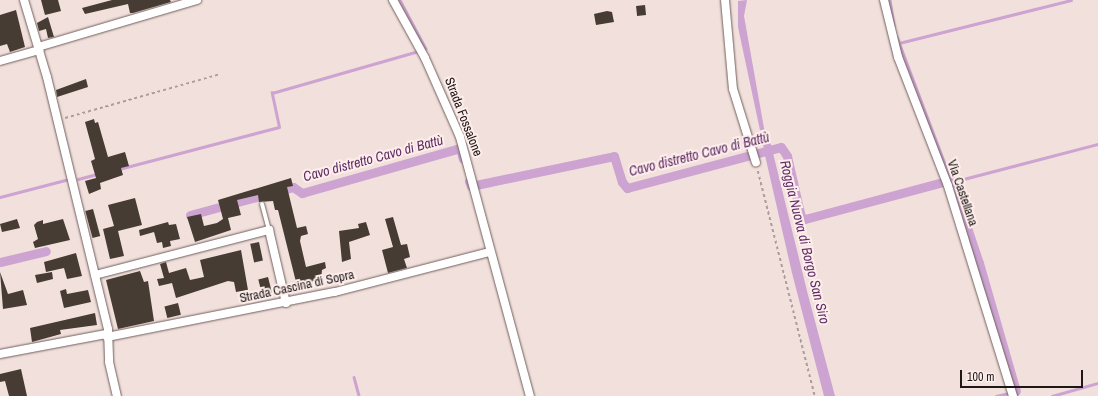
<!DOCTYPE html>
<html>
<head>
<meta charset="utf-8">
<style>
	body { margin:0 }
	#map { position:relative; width:1098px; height:396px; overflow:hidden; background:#f2e0dc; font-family:"Archivo Narrow",sans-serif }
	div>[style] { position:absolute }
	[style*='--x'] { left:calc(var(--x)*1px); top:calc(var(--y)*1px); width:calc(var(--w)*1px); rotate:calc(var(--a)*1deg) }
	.water>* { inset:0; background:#cca3d1 }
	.stream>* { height:2.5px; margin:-1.25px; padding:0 1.25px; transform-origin:1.25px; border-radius:1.25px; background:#cca3d1 }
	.canal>* { height:9px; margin:-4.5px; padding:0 4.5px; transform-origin:4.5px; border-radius:4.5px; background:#cca3d1 }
	.building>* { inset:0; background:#473c33; transform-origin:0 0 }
	.path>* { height:1.5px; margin-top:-0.75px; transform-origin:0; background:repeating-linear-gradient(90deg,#ab9d9a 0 3px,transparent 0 6px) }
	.roads { filter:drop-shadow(0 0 1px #6f5f5c) drop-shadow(0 0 1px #6f5f5c) }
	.lane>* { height:4px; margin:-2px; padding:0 2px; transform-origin:2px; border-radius:2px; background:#fff }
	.street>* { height:8px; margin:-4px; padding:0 4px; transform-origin:4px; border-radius:4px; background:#fff }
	span { translate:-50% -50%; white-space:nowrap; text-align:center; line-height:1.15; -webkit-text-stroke:4px #fdeeeb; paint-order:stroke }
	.street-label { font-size:13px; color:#1e1716 }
	.water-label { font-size:14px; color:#602e67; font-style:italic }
	.scale { position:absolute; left:960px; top:370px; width:123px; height:18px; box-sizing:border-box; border:2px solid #1e1716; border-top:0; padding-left:5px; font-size:12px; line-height:14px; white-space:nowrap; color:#1e1716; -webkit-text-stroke:3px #fdeeeb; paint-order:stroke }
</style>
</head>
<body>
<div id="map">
	<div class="water">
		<i style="clip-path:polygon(747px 0,744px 16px,764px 128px,772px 147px,764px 149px,738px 27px,738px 1px)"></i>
		<i style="clip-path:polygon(772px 149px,808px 295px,835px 396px,824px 396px,792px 273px,764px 151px)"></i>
	</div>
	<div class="stream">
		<i style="--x:400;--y:0;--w:55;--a:62"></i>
		<i style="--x:890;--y:0;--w:26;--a:81"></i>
		<i style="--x:897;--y:37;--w:153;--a:69.3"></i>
		<i style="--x:899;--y:43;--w:177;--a:-14"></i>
		<i style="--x:119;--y:169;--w:165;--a:-14.7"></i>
		<i style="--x:279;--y:127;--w:35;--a:-102"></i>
		<i style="--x:272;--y:93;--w:152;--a:-16"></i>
		<i style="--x:78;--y:179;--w:20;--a:-15"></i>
		<i style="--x:952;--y:182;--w:151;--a:-14.6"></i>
		<i style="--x:0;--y:197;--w:71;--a:-14.6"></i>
		<i style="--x:354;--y:377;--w:20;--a:75"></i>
		<i style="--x:1014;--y:392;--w:5;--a:53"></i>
		<i style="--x:996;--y:396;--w:13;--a:-13"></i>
		<i style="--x:1052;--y:396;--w:48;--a:-15.8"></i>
	</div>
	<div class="canal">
		<i style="--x:469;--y:181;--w:5;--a:68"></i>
		<i style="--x:471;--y:186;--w:146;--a:-11.8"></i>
		<i style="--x:614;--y:156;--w:27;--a:73"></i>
		<i style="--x:622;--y:182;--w:8;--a:50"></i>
		<i style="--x:627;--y:188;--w:159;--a:-14.9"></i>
		<i style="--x:781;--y:147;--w:11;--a:56"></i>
		<i style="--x:787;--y:156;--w:63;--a:77.1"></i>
		<i style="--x:801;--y:217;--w:4;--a:27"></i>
		<i style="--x:805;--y:219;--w:151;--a:-15"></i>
		<i style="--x:951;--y:180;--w:88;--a:71.4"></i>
		<i style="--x:979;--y:263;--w:133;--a:73.9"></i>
		<i style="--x:190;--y:215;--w:107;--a:-15.2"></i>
		<i style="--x:293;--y:187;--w:11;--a:34"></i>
		<i style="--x:302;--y:193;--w:164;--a:-15.9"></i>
		<i style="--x:460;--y:148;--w:11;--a:75"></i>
		<i style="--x:0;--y:262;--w:47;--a:-13.4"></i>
	</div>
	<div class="building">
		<i style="clip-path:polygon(41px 0,58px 0,61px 11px,45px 15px)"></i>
		<i style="clip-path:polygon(112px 0,170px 0,171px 2px,133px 13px,130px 13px,128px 4px,85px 14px,82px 8px)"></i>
		<i style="left:645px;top:5px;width:10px;height:9px;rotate:84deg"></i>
		<i style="clip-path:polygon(16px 10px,25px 47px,10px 52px,7px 44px,0 46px,0 15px)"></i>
		<i style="clip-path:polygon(607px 11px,612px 12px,614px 22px,596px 25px,594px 14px)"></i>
		<i style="clip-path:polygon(48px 17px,54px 37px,48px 38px,46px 29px,39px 31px,37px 23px)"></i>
		<i style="clip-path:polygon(86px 79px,88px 87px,57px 97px,56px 90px)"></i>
		<i style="clip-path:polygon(94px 119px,95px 123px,98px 122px,108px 157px,125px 152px,129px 166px,121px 168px,123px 175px,100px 183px,101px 189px,89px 194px,85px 181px,96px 178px,91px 161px,95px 159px,85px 122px)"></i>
		<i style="clip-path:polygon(291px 178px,293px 186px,287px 187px,297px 228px,306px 226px,308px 234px,301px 236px,300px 241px,306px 267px,325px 262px,326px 268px,322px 270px,321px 279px,307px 283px,309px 289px,296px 292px,294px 282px,296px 282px,278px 210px,275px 210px,273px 201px,259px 202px,258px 195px,237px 200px,241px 215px,228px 218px,231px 230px,195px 242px,187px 217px,201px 214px,204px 226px,217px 223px,223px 219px,218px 200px)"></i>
		<i style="clip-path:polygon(135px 198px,142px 225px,118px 231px,124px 256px,110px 259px,103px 229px,114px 226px,108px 205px)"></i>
		<i style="left:93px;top:209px;width:28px;height:8px;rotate:75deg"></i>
		<i style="clip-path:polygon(393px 217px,401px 245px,407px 244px,410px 257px,404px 259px,407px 268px,388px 273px,382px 250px,393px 247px,385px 219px)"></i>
		<i style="clip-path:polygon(17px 219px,20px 228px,2px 232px,0 224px)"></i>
		<i style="clip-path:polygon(63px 219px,70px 240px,35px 248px,33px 242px,38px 239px,34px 225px,37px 222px,43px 220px,43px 224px)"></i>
		<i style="clip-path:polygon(168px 222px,169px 225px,176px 224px,180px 239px,170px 241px,171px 246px,163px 248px,162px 242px,157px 243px,154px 232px,140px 236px,139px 230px)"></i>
		<i style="clip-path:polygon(366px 222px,370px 235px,349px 242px,351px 259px,342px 262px,339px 231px,359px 228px,358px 224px)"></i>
		<i style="left:259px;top:242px;width:19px;height:9px;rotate:78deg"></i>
		<i style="clip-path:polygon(241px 250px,248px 290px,236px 292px,234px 282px,228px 281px,176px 298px,172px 283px,159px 286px,157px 279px,164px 278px,160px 264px,166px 262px,169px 273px,186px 268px,190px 280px,204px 277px,200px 260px)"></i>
		<i style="clip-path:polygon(76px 253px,82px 276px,67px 279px,64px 268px,46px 272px,44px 262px)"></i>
		<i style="clip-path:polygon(140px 271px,144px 282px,148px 281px,154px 321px,118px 329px,106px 280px)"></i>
		<i style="clip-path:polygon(0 272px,8px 294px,23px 290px,27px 305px,3px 309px)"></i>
		<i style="clip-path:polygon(52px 272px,53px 279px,37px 283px,35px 275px)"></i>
		<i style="left:268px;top:277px;width:16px;height:10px;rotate:76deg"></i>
		<i style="clip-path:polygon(66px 289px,67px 294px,88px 290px,91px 302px,64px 308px,60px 291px)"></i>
		<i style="left:178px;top:303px;width:12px;height:14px;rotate:76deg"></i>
		<i style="clip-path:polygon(95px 313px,97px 325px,60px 330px,61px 334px,32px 342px,30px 328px)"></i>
		<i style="clip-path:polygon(21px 369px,27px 396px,9px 396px,5px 381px,0 382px,0 374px)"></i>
	</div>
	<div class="path">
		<i style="--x:65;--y:118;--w:161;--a:-15.8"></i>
		<i style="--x:758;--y:171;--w:232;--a:75.8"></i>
	</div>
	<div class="roads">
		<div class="lane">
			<i style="--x:262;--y:204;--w:27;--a:75"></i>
		</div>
		<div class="street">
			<i style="--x:24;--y:0;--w:80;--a:73.4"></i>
			<i style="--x:47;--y:77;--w:259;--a:76.4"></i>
			<i style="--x:108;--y:329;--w:33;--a:88"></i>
			<i style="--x:109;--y:362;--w:35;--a:77"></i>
			<i style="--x:393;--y:0;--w:66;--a:61.1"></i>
			<i style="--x:425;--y:58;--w:86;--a:66.1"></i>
			<i style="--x:460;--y:137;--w:268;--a:74.9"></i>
			<i style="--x:725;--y:0;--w:89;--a:84.9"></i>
			<i style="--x:733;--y:89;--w:77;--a:72.7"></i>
			<i style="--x:884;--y:0;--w:59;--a:76.2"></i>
			<i style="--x:898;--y:57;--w:138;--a:68.8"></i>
			<i style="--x:948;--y:186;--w:220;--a:72.8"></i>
			<i style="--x:38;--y:47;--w:166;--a:-16.5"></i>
			<i style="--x:0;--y:61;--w:41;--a:-15.8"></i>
			<i style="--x:95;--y:275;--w:180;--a:-14.5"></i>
			<i style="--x:269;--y:230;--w:75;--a:76.9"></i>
			<i style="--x:107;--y:337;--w:232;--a:-11.2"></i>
			<i style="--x:335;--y:292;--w:160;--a:-14.5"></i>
			<i style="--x:0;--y:354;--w:108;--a:-10.7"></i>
		</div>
	</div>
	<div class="street-label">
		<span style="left:463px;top:117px;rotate:69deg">Strada Fossalone</span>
		<span style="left:962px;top:193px;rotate:71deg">Via Castellana</span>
		<span style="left:297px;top:287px;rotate:-12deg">Strada Cascina di Sopra</span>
	</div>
	<div class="water-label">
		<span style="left:699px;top:154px;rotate:-14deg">Cavo distretto Cavo di Battù</span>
		<span style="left:373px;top:158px;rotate:-15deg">Cavo distretto Cavo di Battù</span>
		<span style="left:805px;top:242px;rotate:76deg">Roggia Nuova di Borgo San Siro</span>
	</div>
	<div class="scale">100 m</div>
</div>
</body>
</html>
